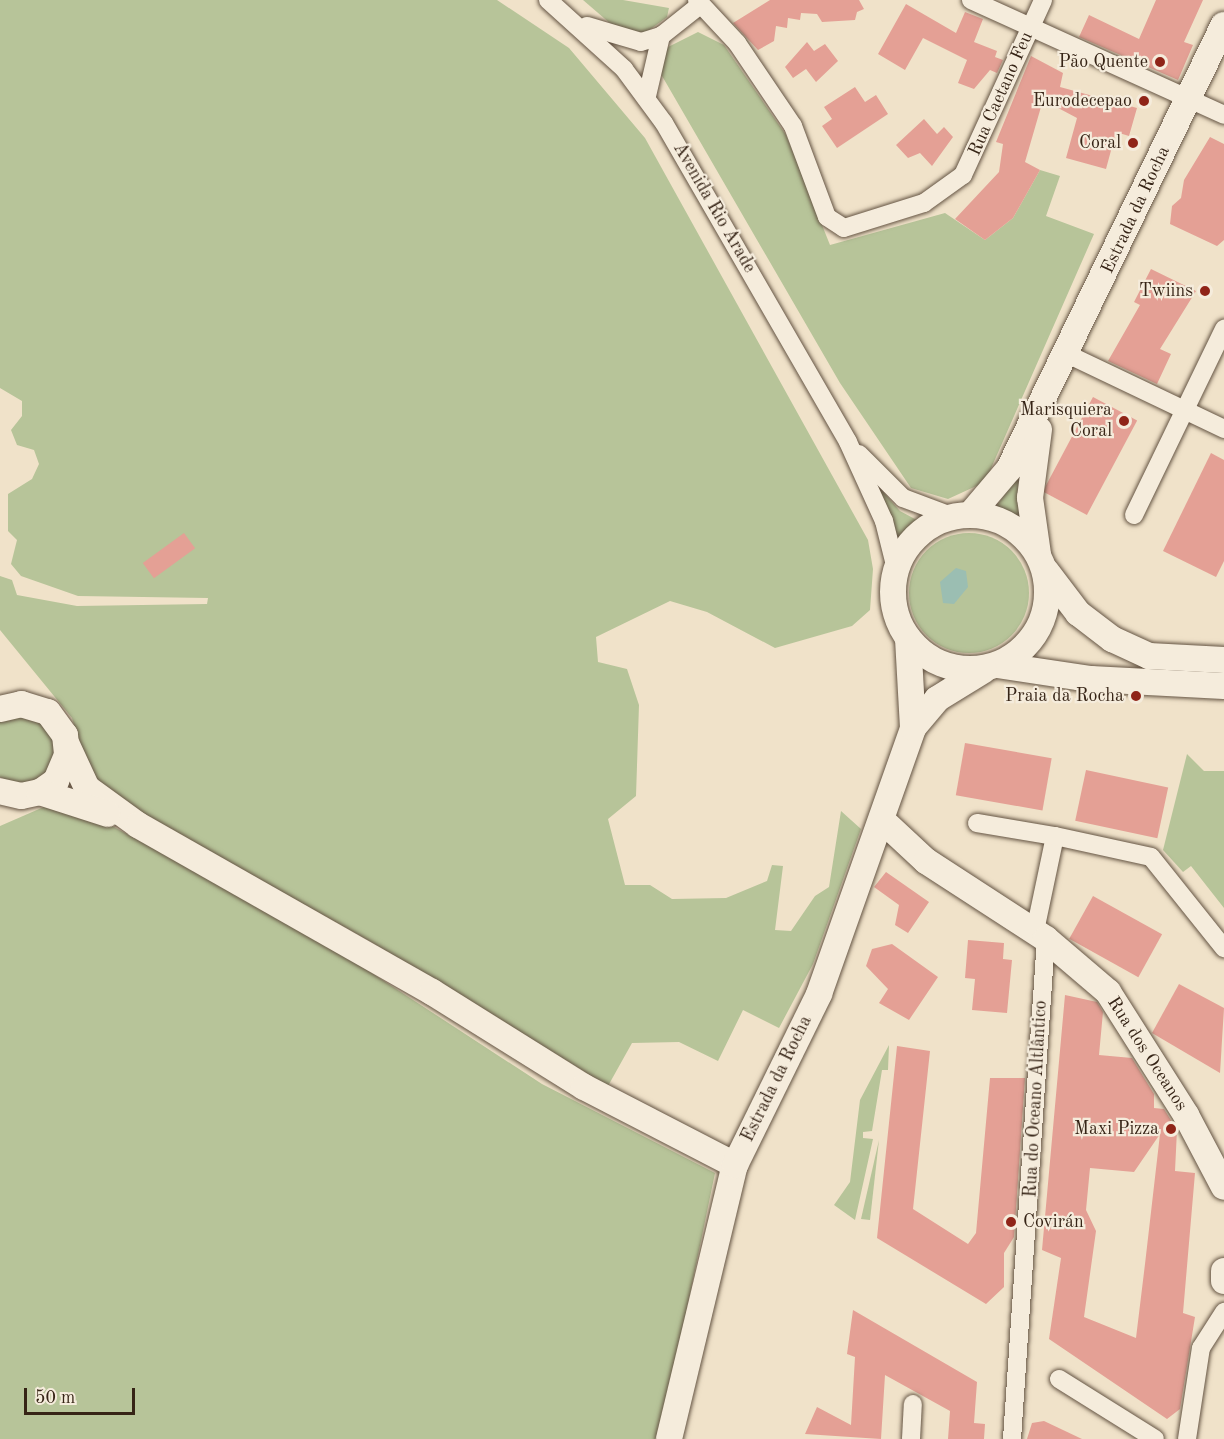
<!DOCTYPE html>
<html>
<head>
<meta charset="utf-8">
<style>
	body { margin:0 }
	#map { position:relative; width:1224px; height:1439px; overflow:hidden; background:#f0e2c9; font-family:"Old Standard TT",serif }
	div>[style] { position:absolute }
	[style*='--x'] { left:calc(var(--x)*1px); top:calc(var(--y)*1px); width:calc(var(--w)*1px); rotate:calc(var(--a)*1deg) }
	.green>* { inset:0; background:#b7c499 }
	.round { border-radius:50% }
	.water>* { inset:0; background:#9bbeb2 }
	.building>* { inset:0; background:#e4a095; transform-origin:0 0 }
	.roads { filter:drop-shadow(0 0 2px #645443) drop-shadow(0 0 2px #645443) }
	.street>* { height:18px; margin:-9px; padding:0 9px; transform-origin:9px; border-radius:9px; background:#f5ecdc }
	.secondary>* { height:26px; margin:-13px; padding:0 13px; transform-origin:13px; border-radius:13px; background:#f5ecdc }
	.secondary>.ring { margin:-13px; padding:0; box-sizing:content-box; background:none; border:26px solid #f5ecdc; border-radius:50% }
	.dots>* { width:16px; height:16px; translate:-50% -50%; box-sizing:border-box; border:3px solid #f5ecdc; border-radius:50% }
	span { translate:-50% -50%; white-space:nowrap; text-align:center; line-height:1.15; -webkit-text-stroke:4.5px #f5ecdc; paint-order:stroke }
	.poi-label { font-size:18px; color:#362416 }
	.right { translate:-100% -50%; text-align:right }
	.left { translate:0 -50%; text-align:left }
	.street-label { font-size:18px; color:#362416 }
	.scale { position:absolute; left:24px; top:1388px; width:111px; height:27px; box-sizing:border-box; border:3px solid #362416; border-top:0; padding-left:8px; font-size:18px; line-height:21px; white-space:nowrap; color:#362416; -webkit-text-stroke:4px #f5ecdc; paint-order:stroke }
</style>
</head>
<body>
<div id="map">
	<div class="green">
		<i style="clip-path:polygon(0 0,497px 0,569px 48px,645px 138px,868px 540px,873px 569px,870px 610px,852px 626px,775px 648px,707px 612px,670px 601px,596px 637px,598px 662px,627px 669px,639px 705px,636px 796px,608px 819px,625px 885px,650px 885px,672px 899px,726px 898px,767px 881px,772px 865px,783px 866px,775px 930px,791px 931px,815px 896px,829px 887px,841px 811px,861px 829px,813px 964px,779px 1028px,743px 1010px,718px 1061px,679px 1042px,632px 1043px,608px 1086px,373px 943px,101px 791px,87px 767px,72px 718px,0 630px,0 576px,12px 580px,17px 595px,77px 606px,207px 604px,208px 598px,78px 596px,21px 576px,11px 564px,17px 540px,8px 531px,8px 494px,32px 479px,39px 464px,34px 450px,17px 445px,11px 430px,22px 416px,22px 401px,0 388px)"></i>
		<i style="clip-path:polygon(583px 0,623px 0,669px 8px,667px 17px,644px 34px,619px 31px)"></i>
		<i style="clip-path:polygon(698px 32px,724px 45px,786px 135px,830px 245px,945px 213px,985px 240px,1013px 218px,1040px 170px,1060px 176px,1046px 216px,1094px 234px,985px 482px,948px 499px,911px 488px,840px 383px,658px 69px,668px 47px)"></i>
		<i style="clip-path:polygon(1020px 472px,1022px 526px,991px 514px)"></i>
		<i style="clip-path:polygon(875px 483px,900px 511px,926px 525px,899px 550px)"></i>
		<i class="round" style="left:909px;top:533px;width:120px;height:120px"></i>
		<i style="clip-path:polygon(22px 712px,53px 727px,56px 765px,36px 783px,10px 783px,0 777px,0 720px)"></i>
		<i style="clip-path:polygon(1187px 754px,1204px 771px,1224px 771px,1224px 908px,1191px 866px,1183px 872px,1163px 850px)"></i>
		<i style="clip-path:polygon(46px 806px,114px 827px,318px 938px,542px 1084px,715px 1173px,660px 1439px,0 1439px,0 826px)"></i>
		<i style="clip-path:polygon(889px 1045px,888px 1070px,882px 1070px,872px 1131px,863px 1132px,863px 1138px,873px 1139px,855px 1220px,834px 1205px,850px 1182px,860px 1100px)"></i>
		<i style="clip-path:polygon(879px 1140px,870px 1220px,861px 1219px)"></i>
	</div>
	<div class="water">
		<i style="clip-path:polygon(956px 568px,966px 571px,968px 587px,954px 604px,943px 603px,940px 582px)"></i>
	</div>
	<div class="building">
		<i style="clip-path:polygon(770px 0,859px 0,864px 9px,857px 12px,855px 20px,822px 22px,817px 14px,801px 13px,800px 20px,788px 18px,787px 28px,776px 26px,774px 41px,758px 50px,733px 23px)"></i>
		<i style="clip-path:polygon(1156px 0,1203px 0,1184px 42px,1193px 45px,1178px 80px,1079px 37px,1089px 15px,1139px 39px)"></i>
		<i style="clip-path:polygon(906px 4px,956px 33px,965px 12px,983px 19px,974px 42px,997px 51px,995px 57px,1003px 60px,997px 73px,990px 70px,974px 89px,958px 83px,967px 60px,923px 38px,905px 70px,878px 54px)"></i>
		<i style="clip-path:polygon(807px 42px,814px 51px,825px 44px,838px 61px,816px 82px,806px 69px,793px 78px,785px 67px)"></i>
		<i style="clip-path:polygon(1031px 56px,1063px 73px,1060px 87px,1137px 108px,1129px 136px,1116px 132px,1106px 169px,1066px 158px,1077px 118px,1043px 100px,1025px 162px,1040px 170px,1013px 218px,985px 240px,955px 219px,999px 172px,1003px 144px,996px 142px)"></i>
		<i style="clip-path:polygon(855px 87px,865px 102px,876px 95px,888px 114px,837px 148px,822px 126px,832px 119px,824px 107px)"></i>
		<i style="clip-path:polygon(924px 119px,937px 134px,944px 127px,953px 137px,932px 166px,920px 153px,908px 158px,896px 145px)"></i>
		<i style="clip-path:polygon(1210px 137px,1224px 144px,1224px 240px,1217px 246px,1170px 224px,1172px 206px,1181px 198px,1184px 180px)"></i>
		<i style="clip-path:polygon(1151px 269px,1196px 291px,1160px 349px,1171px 354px,1157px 384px,1108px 361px,1140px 305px,1134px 302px)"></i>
		<i style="left:1093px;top:397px;width:50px;height:107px;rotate:28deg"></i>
		<i style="clip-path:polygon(1211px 453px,1224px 460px,1224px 561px,1216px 577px,1163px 551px)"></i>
		<i style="left:184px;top:533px;width:19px;height:51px;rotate:54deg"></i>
		<i style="left:965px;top:743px;width:88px;height:53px;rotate:10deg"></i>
		<i style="left:1086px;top:770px;width:84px;height:52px;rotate:12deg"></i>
		<i style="clip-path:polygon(886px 872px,929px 902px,908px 933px,895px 925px,899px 905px,874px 887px)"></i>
		<i style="left:1093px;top:896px;width:79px;height:49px;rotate:29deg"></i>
		<i style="clip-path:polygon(968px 940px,1004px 943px,1003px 959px,1012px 960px,1007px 1013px,972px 1010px,975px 979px,965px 978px)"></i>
		<i style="clip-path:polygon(892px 944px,938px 977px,909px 1020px,879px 1003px,888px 989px,866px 966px,872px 949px)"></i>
		<i style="clip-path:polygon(1179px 984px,1224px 1008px,1220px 1073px,1152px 1033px)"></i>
		<i style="clip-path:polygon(evenodd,1065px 995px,1097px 1002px,1103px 1012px,1099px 1055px,1132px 1058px,1154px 1094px,1154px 1108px,1164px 1109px,1177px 1130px,1175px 1171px,1195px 1173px,1183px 1313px,1195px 1317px,1180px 1409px,1167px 1419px,1049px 1339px,1061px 1258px,1042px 1250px,1065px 995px,1160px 1134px,1145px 1264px,1136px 1338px,1084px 1317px,1096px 1231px,1086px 1210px,1090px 1168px,1134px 1172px,1160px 1134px)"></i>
		<i style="clip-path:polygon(897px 1046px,930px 1051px,913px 1209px,968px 1244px,976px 1233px,990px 1078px,1025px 1078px,1014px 1237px,1004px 1253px,1004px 1287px,986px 1304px,877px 1238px)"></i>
		<i style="clip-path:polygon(853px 1310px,977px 1382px,974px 1423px,985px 1424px,984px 1439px,948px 1439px,950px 1411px,885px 1375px,881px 1439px,805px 1434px,817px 1407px,851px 1425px,855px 1357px,847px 1354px)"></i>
		<i style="clip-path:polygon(1044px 1421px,1082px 1439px,1027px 1439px,1032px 1423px)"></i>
	</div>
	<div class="roads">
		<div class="street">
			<i style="--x:548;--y:0;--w:103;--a:42.2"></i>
			<i style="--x:624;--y:69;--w:67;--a:53.5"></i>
			<i style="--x:664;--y:123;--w:368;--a:60"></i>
			<i style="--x:848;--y:442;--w:87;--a:65.5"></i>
			<i style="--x:884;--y:521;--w:49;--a:76"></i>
			<i style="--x:697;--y:0;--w:59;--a:47.1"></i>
			<i style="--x:737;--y:43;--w:100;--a:56"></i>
			<i style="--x:793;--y:126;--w:97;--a:69.5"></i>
			<i style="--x:827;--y:217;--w:20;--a:33"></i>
			<i style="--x:844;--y:228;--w:84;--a:-17.4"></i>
			<i style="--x:924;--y:203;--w:48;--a:-35.7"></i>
			<i style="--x:963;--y:175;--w:192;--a:-65.4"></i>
			<i style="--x:971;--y:0;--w:278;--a:24.4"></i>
			<i style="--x:587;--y:26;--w:56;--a:16.5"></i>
			<i style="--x:641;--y:42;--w:21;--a:-17"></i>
			<i style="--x:661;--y:36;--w:50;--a:-38.5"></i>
			<i style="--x:647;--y:96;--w:62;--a:-76.9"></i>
			<i style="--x:1067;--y:354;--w:174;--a:25.5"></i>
			<i style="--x:859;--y:454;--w:62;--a:45"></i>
			<i style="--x:903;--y:498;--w:54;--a:20.4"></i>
			<i style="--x:1134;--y:515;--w:207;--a:-64.2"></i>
			<i style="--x:977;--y:823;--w:79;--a:9.5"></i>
			<i style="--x:1055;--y:836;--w:97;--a:101.9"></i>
			<i style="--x:1055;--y:836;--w:98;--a:12.3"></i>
			<i style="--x:1151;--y:857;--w:117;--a:51.3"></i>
			<i style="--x:1059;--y:1379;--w:113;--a:32"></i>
			<i style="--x:911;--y:1439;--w:35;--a:-87"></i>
			<i style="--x:1012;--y:1439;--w:501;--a:-86.11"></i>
			<i style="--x:1187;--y:1439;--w:92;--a:-81.3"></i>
			<i style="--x:1201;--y:1348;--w:43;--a:-57.4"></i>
		</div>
		<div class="secondary">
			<i class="ring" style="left:893px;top:515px;width:128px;height:128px"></i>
			<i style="--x:970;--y:515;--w:60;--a:-49.7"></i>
			<i style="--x:1009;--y:469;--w:493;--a:-64.2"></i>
			<i style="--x:1038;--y:554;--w:57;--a:-98.1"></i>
			<i style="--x:1030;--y:498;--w:69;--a:-82.5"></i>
			<i style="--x:1046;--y:571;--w:53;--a:52.7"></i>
			<i style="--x:1078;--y:613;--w:43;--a:37.4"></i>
			<i style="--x:1112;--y:639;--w:41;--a:24.7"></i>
			<i style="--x:1149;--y:656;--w:75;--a:3.1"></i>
			<i style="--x:997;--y:665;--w:95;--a:8.5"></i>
			<i style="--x:1091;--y:679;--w:133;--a:3"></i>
			<i style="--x:0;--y:709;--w:22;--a:-13"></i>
			<i style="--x:21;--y:704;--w:28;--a:17"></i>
			<i style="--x:48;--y:712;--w:29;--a:54"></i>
			<i style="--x:65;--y:735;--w:20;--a:84"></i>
			<i style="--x:67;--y:755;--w:28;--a:113"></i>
			<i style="--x:56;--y:781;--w:19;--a:145"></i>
			<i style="--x:40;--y:792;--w:19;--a:168"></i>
			<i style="--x:21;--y:796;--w:22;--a:-167"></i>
			<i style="--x:913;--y:728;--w:38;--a:-50"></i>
			<i style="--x:937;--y:699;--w:55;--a:-31.7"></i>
			<i style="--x:67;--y:745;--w:47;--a:65.1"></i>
			<i style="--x:87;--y:788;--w:63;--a:36"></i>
			<i style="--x:138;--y:825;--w:338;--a:29.6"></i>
			<i style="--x:432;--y:992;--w:179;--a:32"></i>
			<i style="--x:584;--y:1087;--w:170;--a:27.3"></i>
			<i style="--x:40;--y:792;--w:71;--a:17.9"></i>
			<i style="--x:883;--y:821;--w:59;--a:42.9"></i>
			<i style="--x:926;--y:861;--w:143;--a:33"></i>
			<i style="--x:1046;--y:939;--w:82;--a:40.5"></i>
			<i style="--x:1108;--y:992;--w:146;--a:57.6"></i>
			<i style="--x:1186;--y:1115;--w:81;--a:62.2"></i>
			<i style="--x:1224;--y:1271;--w:10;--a:90"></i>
			<i style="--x:669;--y:1439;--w:282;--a:-76.5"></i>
			<i style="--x:735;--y:1165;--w:191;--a:-63.8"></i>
			<i style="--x:819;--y:994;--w:282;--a:-70.5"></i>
			<i style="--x:913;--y:728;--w:90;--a:-93.2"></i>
		</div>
	</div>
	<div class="dots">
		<i style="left:1160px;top:62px;background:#8f2418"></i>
		<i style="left:1144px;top:101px;background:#8f2418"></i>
		<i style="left:1133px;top:143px;background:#8f2418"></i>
		<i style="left:1205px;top:291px;background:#8f2418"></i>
		<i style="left:1124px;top:421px;background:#8f2418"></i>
		<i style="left:1136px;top:696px;background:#8f2418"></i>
		<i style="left:1171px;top:1129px;background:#8f2418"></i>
		<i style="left:1011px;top:1222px;background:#8f2418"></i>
	</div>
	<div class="poi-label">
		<span class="right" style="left:1148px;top:62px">Pão Quente</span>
		<span class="right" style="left:1132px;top:101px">Eurodecepao</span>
		<span class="right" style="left:1121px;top:143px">Coral</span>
		<span class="right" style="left:1193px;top:291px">Twiins</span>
		<span class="right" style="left:1112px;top:421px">Marisquiera<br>Coral</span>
		<span class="right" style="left:1124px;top:696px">Praia da Rocha</span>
		<span class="right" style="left:1159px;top:1129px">Maxi Pizza</span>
		<span class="left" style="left:1023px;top:1222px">Covirán</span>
	</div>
	<div class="street-label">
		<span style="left:1001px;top:94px;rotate:-66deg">Rua Caetano Feu</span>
		<span style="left:714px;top:208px;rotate:60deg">Avenida Rio Arade</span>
		<span style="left:1136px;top:210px;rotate:-65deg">Estrada da Rocha</span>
		<span style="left:1147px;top:1054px;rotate:57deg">Rua dos Oceanos</span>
		<span style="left:777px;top:1079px;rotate:-64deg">Estrada da Rocha</span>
		<span style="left:1036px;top:1099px;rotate:-87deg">Rua do Oceano Altlântico</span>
	</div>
	<div class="scale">50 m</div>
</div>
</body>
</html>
